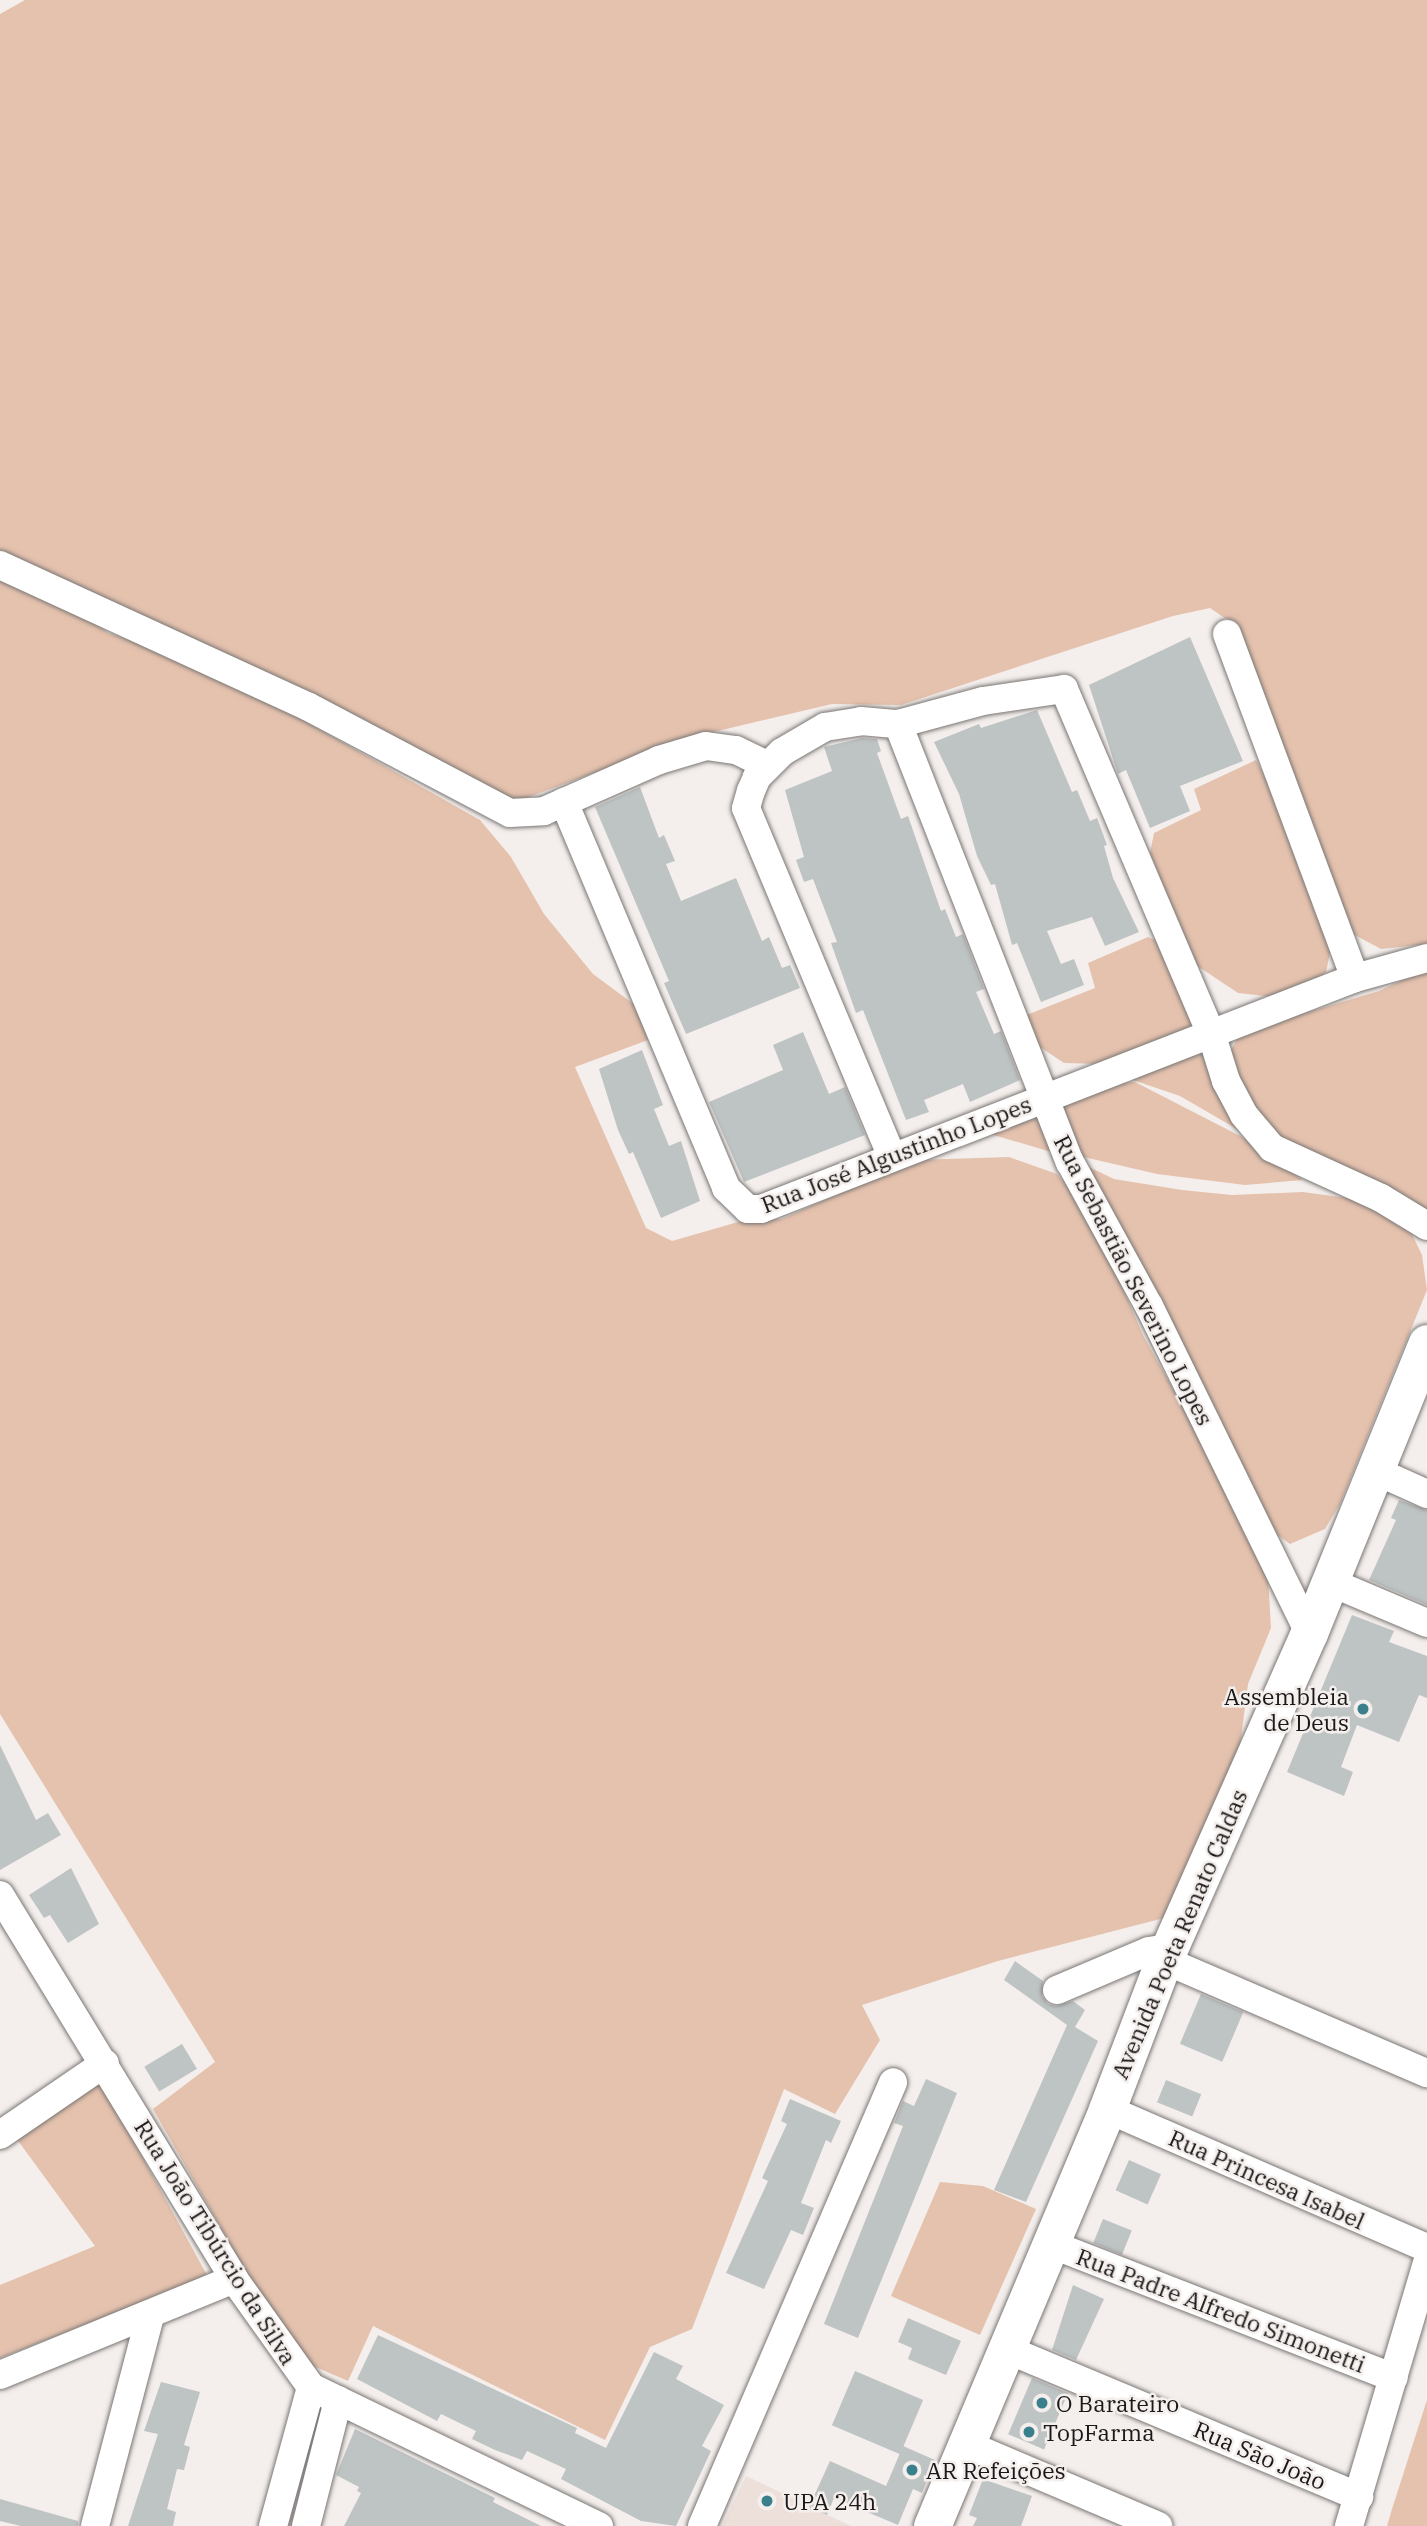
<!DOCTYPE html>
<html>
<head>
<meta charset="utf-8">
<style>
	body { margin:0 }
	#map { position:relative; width:1427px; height:2526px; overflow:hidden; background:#f4efec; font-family:"IBM Plex Serif",serif }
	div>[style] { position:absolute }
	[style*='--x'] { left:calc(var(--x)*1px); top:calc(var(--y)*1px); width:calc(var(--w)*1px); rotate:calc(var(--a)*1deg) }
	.built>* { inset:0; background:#ede0da }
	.green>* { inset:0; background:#e5c2ae }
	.building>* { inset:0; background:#bec3c4; transform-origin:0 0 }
	.roads { filter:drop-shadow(0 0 2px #7a7674) drop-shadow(0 0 2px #7a7674) }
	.minor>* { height:28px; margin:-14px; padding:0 14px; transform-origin:14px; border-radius:14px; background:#fff }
	.major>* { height:37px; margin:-18.5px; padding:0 18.5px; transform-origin:18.5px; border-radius:18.5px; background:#fff }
	.dots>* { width:19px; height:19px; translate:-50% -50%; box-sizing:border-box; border:4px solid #f4efec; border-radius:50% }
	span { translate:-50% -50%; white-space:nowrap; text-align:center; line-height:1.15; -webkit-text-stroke:5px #f4efec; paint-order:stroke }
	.street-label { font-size:23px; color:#1a1818 }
	.poi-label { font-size:23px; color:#1a1818 }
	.right { translate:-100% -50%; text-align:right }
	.left { translate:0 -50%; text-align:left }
</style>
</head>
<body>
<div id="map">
	<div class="built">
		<i style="clip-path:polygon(746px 2476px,851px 2526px,722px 2526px)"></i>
	</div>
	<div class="green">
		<i style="clip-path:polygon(25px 0,1427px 0,1427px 944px,1381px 949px,1351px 933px,1235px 625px,1210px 608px,1173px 616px,901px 705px,832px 704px,688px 738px,518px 801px,0 559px,0 14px)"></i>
		<i style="clip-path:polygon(0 579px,96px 623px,108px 633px,204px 664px,480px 820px,511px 857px,544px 914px,593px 974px,639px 1008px,648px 1040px,575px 1067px,646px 1228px,672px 1241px,738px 1222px,782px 1219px,914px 1160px,1009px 1157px,1057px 1174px,1089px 1211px,1143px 1335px,1219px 1473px,1268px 1576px,1271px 1628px,1248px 1684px,1240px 1745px,1164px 1918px,998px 1961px,862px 2005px,880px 2040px,835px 2114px,784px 2089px,692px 2329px,650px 2347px,605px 2440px,373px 2326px,348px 2381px,304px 2362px,284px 2339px,153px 2109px,215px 2062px,0 1714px)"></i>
		<i style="clip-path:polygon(1256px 760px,1281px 808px,1331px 948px,1326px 972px,1307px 990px,1282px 998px,1238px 993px,1193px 963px,1150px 853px,1154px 833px,1201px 810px,1194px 789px)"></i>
		<i style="clip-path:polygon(1148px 937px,1155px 940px,1173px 971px,1192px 1023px,1180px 1038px,1103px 1064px,1064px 1063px,1034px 1043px,1024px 1016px,1095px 988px,1088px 963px)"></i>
		<i style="clip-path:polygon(1427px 969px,1427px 1216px,1271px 1140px,1242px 1106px,1231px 1050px,1241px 1032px,1379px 991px)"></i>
		<i style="clip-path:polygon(1202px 1042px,1242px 1132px,1180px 1096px,1124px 1077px)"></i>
		<i style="clip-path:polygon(1135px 1082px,1242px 1137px,1303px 1180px,1245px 1185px,1157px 1174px,1075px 1155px,1056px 1111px,1088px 1086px)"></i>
		<i style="clip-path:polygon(1036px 1110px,1058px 1154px,980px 1131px)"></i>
		<i style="clip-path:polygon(1089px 1167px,1114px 1179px,1182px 1190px,1232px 1195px,1303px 1192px,1347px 1198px,1380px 1208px,1409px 1228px,1422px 1255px,1427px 1290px,1340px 1504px,1325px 1529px,1290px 1544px,1276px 1534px)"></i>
		<i style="clip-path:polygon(101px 2081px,208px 2277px,0 2358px,0 2285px,95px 2246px,16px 2138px)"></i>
		<i style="clip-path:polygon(940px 2182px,983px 2186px,1036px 2209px,980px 2335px,891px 2296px)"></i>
		<i style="clip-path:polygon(1427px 2400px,1427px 2526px,1387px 2526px,1392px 2509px)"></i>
	</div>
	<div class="building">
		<i style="clip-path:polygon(1190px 637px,1243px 761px,1180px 786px,1190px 811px,1150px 828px,1126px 770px,1118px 774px,1089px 685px)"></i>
		<i style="clip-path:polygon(1037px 710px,1072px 792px,1077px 790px,1090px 821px,1097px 818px,1107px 845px,1104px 846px,1113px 878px,1139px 932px,1105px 946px,1092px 917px,1047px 931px,1061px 964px,1074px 959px,1084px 985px,1041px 1002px,1017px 943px,1012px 945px,995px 884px,991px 885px,977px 856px,959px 794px,934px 742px,979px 724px,981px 728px)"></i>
		<i style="clip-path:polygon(862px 738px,877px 739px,881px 751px,877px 753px,901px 819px,908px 816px,941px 911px,945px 909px,956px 937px,963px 934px,984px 989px,976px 992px,994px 1034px,1001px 1031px,1020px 1080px,970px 1102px,963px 1084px,924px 1100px,929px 1112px,906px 1120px,863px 1010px,856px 1013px,831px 943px,837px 942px,813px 879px,804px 882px,796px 860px,804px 857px,785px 790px,832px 771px,824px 747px)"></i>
		<i style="clip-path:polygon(640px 787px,659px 838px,664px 835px,675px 861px,666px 864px,681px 901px,736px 878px,762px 941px,769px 937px,782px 968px,790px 965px,800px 988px,686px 1034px,664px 983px,669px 981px,595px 807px)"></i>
		<i style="clip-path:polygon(803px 1032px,829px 1094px,845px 1087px,865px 1135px,744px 1182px,709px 1102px,783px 1070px,773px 1045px)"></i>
		<i style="clip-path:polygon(642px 1050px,663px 1105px,654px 1109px,669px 1146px,681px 1141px,700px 1201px,661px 1218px,633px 1152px,629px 1154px,618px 1130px,599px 1069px)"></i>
		<i style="clip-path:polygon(1399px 1500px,1427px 1510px,1427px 1605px,1369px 1580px,1396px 1520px,1391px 1518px)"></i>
		<i style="clip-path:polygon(1352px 1615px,1394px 1631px,1389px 1642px,1427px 1656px,1427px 1698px,1419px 1695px,1399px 1742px,1357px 1725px,1341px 1767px,1353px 1772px,1344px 1796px,1287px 1772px)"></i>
		<i style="clip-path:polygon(0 1745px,36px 1820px,48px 1813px,61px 1835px,0 1870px)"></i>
		<i style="clip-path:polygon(71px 1868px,99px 1924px,68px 1943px,50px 1915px,44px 1918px,29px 1895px)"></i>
		<i style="clip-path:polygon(1015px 1961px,1043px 1981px,1042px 1996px,1048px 2004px,1056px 2006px,1073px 2001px,1085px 2010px,1075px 2027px,1098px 2041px,1026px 2202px,994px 2190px,1067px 2025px,1004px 1980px)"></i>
		<i style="left:1201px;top:1994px;width:46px;height:54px;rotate:23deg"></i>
		<i style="left:182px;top:2044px;width:29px;height:44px;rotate:59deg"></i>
		<i style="clip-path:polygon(926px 2079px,957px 2093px,858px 2338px,824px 2324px,903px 2126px,894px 2123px,903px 2101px,914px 2106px)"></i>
		<i style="left:1166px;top:2080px;width:38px;height:24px;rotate:22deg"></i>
		<i style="clip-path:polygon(790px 2099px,841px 2121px,831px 2143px,826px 2140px,801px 2203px,814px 2208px,803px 2235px,791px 2230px,764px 2289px,726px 2273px,768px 2181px,762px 2178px,787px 2124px,781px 2121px)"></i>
		<i style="left:1129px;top:2160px;width:35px;height:33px;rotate:24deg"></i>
		<i style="left:1103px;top:2219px;width:31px;height:26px;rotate:22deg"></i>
		<i style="clip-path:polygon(1073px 2285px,1104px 2299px,1076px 2360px,1052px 2350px)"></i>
		<i style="clip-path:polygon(908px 2318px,961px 2341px,946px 2375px,908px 2359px,912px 2348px,898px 2342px)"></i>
		<i style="clip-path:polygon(378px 2335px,577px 2428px,575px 2433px,606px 2448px,654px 2352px,683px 2366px,676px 2379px,724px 2405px,702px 2446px,711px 2451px,676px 2526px,641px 2521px,561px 2479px,566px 2469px,527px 2451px,522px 2460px,495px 2450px,472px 2439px,476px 2431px,441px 2414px,437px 2421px,357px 2379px)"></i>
		<i style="left:855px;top:2371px;width:74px;height:59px;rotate:23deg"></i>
		<i style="left:1032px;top:2378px;width:39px;height:61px;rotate:23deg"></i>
		<i style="clip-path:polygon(161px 2382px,200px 2392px,184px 2445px,190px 2447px,184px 2470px,177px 2469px,167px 2509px,176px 2512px,173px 2526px,128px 2526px,158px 2434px,144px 2431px)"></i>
		<i style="clip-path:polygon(355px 2429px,495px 2498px,493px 2502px,541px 2526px,344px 2526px,361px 2493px,357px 2491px,359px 2487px,336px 2475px)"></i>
		<i style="clip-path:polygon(903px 2446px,935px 2460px,922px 2493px,913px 2489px,898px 2525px,834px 2498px,827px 2515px,809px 2507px,830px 2461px,886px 2486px)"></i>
		<i style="clip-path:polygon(983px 2479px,1032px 2496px,1021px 2526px,973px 2526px,977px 2518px,969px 2515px)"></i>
		<i style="clip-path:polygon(0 2499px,78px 2521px,78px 2526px,21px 2526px,0 2521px)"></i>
	</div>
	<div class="roads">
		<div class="minor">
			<i style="--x:0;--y:565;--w:338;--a:24.7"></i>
			<i style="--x:307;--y:706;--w:229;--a:27.8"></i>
			<i style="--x:510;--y:813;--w:34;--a:-3"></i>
			<i style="--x:544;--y:811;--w:126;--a:-23.9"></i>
			<i style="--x:659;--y:760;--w:49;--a:-16.6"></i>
			<i style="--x:706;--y:746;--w:30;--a:8"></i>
			<i style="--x:736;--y:750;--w:34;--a:26"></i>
			<i style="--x:1227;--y:634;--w:367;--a:69.6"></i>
			<i style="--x:898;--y:724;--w:471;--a:68.6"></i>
			<i style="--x:1070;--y:1162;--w:164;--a:61.3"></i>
			<i style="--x:1149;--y:1306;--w:364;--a:63.9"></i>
			<i style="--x:564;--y:802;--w:419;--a:67.2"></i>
			<i style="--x:726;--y:1188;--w:30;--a:44"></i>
			<i style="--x:748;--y:1209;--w:13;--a:0"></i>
			<i style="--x:761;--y:1209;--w:637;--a:-21.25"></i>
			<i style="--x:1355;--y:978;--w:75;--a:-15.5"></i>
			<i style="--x:892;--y:1157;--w:378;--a:-112.7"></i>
			<i style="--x:746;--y:808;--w:18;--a:-74"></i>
			<i style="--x:751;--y:791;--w:15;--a:-67"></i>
			<i style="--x:757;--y:777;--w:35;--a:-45"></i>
			<i style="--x:782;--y:752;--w:50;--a:-30.2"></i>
			<i style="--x:825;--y:727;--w:36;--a:-9"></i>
			<i style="--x:861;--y:721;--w:37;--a:5"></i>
			<i style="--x:898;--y:724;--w:88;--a:-15.1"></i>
			<i style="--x:983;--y:701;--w:82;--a:-8.4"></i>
			<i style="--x:1064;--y:689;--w:374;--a:66.9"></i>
			<i style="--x:1211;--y:1033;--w:50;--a:72.6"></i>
			<i style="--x:1226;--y:1081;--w:38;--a:62"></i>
			<i style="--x:1244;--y:1115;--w:43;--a:49.7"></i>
			<i style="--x:1272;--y:1148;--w:120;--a:24.6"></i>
			<i style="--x:1381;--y:1198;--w:54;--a:31.3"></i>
			<i style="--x:1376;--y:1471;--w:56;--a:24.3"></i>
			<i style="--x:1330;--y:1582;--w:105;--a:22.9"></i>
			<i style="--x:0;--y:1895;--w:450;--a:58.6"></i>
			<i style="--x:234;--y:2279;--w:133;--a:54.5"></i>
			<i style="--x:311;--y:2387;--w:320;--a:25.8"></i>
			<i style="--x:1164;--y:1960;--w:286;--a:23.3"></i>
			<i style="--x:1057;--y:1990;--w:100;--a:-23"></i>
			<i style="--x:1149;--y:1951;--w:20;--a:-9"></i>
			<i style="--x:1107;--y:2109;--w:349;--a:23.5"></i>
			<i style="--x:0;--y:2135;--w:127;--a:-34.4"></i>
			<i style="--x:1048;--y:2243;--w:371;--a:21.3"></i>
			<i style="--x:1006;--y:2349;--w:383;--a:22.7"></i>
			<i style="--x:0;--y:2375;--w:253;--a:-22.3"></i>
			<i style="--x:966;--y:2444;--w:209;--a:23.1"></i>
			<i style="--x:95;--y:2526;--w:216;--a:-75.3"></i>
			<i style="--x:273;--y:2526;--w:144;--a:-74.7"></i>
			<i style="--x:306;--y:2526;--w:130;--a:-75.7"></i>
			<i style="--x:702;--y:2526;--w:483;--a:-66.7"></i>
			<i style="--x:1349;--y:2526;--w:274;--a:-73.5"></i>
		</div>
		<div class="major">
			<i style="--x:932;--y:2526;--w:452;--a:-67.2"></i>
			<i style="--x:1107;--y:2109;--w:160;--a:-69.1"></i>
			<i style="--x:1164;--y:1960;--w:358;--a:-66.1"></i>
			<i style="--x:1309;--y:1633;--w:313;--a:-67.9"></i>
		</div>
	</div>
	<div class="dots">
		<i style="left:1363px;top:1709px;background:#397f8c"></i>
		<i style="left:1042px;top:2403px;background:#397f8c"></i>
		<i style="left:1029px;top:2432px;background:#397f8c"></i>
		<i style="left:912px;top:2470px;background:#397f8c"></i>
		<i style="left:767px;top:2501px;background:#397f8c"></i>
	</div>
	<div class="street-label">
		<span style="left:896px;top:1154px;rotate:-21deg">Rua José Algustinho Lopes</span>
		<span style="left:1134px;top:1280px;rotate:63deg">Rua Sebastião Severino Lopes</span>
		<span style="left:1179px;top:1934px;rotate:-67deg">Avenida Poeta Renato Caldas</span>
		<span style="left:1267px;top:2179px;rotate:24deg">Rua Princesa Isabel</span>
		<span style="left:216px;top:2242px;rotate:58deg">Rua João Tibúrcio da Silva</span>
		<span style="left:1221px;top:2310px;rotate:21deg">Rua Padre Alfredo Simonetti</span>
		<span style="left:1260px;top:2455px;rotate:23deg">Rua São João</span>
	</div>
	<div class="poi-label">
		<span class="right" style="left:1349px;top:1709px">Assembleia<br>de Deus</span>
		<span class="left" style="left:1056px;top:2403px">O Barateiro</span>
		<span class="left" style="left:1043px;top:2432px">TopFarma</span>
		<span class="left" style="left:926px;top:2470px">AR Refeições</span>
		<span class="left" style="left:783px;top:2501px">UPA 24h</span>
	</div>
</div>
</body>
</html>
